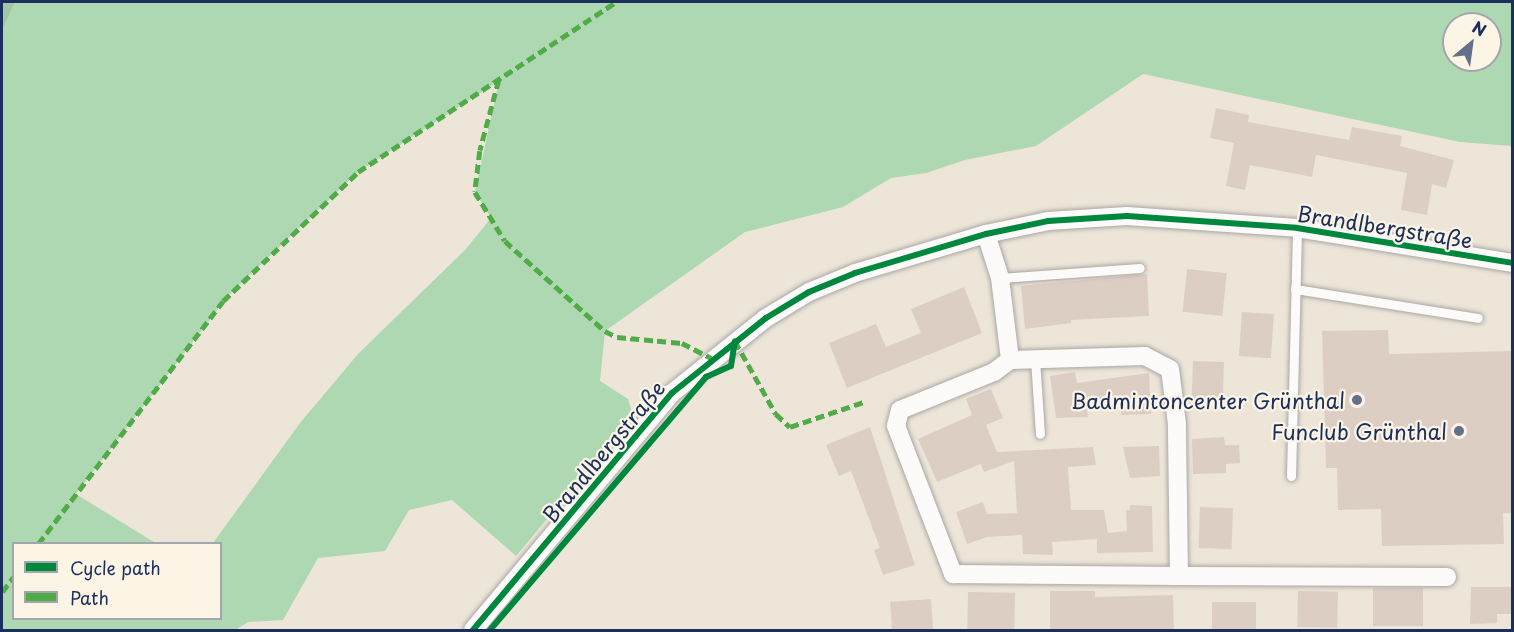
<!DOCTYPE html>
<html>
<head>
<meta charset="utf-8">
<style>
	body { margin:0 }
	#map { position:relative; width:1514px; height:632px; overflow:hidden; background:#ede5d8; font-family:"Playpen Sans",sans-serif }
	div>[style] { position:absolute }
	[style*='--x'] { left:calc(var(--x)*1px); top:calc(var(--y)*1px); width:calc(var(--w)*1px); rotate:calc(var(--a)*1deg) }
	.green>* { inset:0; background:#add8b1 }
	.forest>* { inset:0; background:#a1c8a5 }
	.building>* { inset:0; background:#ddcec4; transform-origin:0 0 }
	.roads { filter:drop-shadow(0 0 2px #a9a7a5) drop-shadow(0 0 2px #a9a7a5) }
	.lane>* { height:9px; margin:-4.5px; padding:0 4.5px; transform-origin:4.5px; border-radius:4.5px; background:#fcfbf9 }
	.street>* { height:18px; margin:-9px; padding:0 9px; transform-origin:9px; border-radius:9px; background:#fcfbf9 }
	.quiet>* { height:4.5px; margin-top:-2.25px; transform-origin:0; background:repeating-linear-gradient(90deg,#52ab49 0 9px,transparent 0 13.5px) }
	.cycleway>* { height:6px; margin:-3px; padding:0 3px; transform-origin:3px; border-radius:3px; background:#00873e }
	.dots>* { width:16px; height:16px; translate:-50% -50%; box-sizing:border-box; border:3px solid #fcf5e5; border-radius:50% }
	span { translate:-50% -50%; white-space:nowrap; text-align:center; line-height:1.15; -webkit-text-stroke:4.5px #fcf5e5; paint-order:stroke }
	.street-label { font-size:21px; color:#1b2f5e }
	.poi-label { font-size:21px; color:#1b2f5e }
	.right { translate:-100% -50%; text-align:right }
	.frame { position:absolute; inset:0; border:3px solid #1b2f5e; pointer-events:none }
	.legend { position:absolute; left:12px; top:542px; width:210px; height:78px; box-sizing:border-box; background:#fcf5e5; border:2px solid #a2a6af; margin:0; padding:8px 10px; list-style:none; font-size:18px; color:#1b2f5e }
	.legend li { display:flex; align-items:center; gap:12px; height:30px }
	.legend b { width:30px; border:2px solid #a2a6af }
	.north { position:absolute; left:1442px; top:12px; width:60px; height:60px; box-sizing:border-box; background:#fcf5e5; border:2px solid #a2a6af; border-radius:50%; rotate:29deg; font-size:16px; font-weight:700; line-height:24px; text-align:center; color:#1b2f5e }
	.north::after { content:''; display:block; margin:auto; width:21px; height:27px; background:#646f89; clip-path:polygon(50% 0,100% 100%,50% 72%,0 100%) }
</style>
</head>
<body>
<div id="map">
	<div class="green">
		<i style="clip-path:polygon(evenodd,15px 2px,1512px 2px,1512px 146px,1460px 142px,1143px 74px,1036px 146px,965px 160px,926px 173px,891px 178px,843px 207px,745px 232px,605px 331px,600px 381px,628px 399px,633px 416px,516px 556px,452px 500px,409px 510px,385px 551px,318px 558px,283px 620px,248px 622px,235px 630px,2px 630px,2px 31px,15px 2px,1454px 24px,1490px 24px,1490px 60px,1454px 60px,1454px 24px,15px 2px,499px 81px,475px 192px,491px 218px,465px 250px,358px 354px,300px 423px,213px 543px,220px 544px,220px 618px,14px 618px,14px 544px,157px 544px,76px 494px,229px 295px,358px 172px,499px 81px)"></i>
	</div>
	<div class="forest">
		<i style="clip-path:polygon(2px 2px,15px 2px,2px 31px)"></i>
	</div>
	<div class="building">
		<i style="clip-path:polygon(1216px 108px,1249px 115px,1248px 122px,1349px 140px,1352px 127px,1402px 136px,1400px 146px,1454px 160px,1446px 188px,1432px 184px,1427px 215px,1401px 210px,1407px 173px,1316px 155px,1312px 177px,1250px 165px,1245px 190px,1226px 186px,1234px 143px,1210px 138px)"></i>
		<i style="left:1187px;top:269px;width:40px;height:43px;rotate:6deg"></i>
		<i style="clip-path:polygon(1147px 274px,1149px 316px,1071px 320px,1071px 323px,1025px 329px,1021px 286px)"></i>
		<i style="clip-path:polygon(964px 287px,982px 333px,847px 388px,829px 343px,876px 324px,886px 347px,921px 333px,911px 309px)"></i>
		<i style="left:1242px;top:312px;width:32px;height:44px;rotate:4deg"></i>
		<i style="clip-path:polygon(1388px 330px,1389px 354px,1512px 351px,1512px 513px,1503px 513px,1504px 544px,1382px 546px,1381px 509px,1338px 510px,1337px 468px,1326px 468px,1322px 331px)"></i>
		<i style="left:1193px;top:361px;width:31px;height:37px;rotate:2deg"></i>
		<i style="clip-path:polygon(1075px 372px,1077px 383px,1149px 373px,1151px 414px,1121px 415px,1120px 397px,1086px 402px,1088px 417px,1056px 418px,1050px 376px)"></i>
		<i style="clip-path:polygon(991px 389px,1003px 418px,986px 425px,997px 452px,1093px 447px,1096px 465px,1068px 467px,1071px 510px,1104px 510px,1108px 533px,1127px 531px,1126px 510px,1130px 510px,1130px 505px,1152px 506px,1153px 552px,1097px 553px,1097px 539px,1052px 542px,1053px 555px,1023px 554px,1022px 535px,987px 537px,967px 544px,956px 512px,983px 502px,987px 514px,1017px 513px,1014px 461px,984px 472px,981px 464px,937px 482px,918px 439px,972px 415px,966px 399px)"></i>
		<i style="clip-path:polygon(870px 427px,915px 565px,883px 575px,874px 550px,880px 548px,851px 471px,839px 476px,826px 445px)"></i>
		<i style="clip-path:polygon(1224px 437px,1225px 445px,1239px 445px,1240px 463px,1226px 464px,1226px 473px,1193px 474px,1192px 439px)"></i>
		<i style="clip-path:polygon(1159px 446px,1160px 476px,1130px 478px,1123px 447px)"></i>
		<i style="left:1200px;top:507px;width:33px;height:41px;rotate:2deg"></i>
		<i style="clip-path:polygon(1471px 587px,1512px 587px,1512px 614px,1497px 614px,1497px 623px,1470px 624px)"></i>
		<i style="left:1373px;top:588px;width:50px;height:38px"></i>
		<i style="clip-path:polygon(1050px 591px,1095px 591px,1095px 597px,1173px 595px,1174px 630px,1050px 630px)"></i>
		<i style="left:1298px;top:591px;width:40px;height:36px;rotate:1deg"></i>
		<i style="left:968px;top:592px;width:47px;height:38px;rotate:1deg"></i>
		<i style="left:931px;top:599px;width:31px;height:41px;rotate:86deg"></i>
		<i style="left:1212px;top:602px;width:44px;height:28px"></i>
	</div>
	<div class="roads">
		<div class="lane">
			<i style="--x:1000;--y:278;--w:140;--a:-4.1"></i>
			<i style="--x:1295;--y:289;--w:185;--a:9"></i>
			<i style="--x:1035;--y:359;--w:75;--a:86.2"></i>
			<i style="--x:1291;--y:476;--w:248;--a:-88.6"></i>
		</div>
		<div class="street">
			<i style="--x:986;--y:234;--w:46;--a:72.3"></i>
			<i style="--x:1000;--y:278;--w:83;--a:83"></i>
			<i style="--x:1179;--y:576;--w:152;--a:-90.8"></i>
			<i style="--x:1177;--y:424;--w:55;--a:-97.3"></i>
			<i style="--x:1170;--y:369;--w:28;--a:-153"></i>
			<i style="--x:1145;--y:356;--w:135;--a:178.3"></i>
			<i style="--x:1010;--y:360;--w:20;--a:143"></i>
			<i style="--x:994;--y:372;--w:101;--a:158"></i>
			<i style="--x:900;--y:410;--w:16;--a:104"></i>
			<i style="--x:896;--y:426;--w:159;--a:68.9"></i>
			<i style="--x:953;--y:574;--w:226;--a:0.5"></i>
			<i style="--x:1179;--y:576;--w:268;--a:0.2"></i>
			<i style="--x:473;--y:630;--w:309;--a:-50"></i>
			<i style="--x:672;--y:393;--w:120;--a:-38.6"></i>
			<i style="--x:766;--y:318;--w:50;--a:-31.2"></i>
			<i style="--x:809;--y:292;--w:50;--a:-22.4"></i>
			<i style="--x:855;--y:273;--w:137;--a:-16.6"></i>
			<i style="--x:986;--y:234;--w:63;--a:-11.8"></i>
			<i style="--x:1048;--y:221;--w:79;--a:-3.6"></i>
			<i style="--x:1127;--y:216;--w:170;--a:4"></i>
			<i style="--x:1297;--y:228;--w:218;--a:9.2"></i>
		</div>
	</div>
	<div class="quiet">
		<i style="--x:499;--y:80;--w:73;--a:105"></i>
		<i style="--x:480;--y:151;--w:41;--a:97"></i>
		<i style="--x:475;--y:192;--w:57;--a:58.5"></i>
		<i style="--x:505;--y:241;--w:135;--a:42"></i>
		<i style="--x:605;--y:331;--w:13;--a:27"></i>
		<i style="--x:617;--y:337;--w:65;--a:5.3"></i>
		<i style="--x:682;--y:343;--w:33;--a:27"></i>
		<i style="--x:735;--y:341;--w:84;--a:60.7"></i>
		<i style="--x:776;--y:414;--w:19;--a:43"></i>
		<i style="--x:790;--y:427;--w:78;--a:-18.7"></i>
		<i style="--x:38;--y:544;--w:305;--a:-52.7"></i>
		<i style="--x:223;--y:301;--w:187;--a:-43.7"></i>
		<i style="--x:358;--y:172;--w:309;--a:-33.4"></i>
		<i style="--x:2;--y:592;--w:20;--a:-53"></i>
	</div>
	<div class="cycleway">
		<i style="--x:473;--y:630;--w:309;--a:-50"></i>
		<i style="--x:672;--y:393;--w:120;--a:-38.6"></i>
		<i style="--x:766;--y:318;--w:50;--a:-31.2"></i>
		<i style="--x:809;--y:292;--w:50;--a:-22.4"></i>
		<i style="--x:855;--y:273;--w:137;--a:-16.6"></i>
		<i style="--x:986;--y:234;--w:63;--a:-11.8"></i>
		<i style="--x:1048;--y:221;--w:79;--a:-3.6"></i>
		<i style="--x:1127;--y:216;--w:170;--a:4"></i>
		<i style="--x:1297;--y:228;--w:218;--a:9.2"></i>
		<i style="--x:490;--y:630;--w:333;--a:-49.5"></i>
		<i style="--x:706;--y:377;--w:27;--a:-24"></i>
		<i style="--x:731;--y:366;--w:25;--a:-81"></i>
	</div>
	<div class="dots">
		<i style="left:1357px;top:400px;background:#646f89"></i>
		<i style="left:1459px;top:431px;background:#646f89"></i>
	</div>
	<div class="street-label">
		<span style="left:1385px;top:226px;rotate:9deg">Brandlbergstraße</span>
		<span style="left:603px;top:451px;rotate:-50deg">Brandlbergstraße</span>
	</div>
	<div class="poi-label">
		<span class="right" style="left:1345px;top:400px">Badmintoncenter Grünthal</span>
		<span class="right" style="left:1447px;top:431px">Funclub Grünthal</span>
	</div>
	<div class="frame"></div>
	<ul class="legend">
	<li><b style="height:8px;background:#00873e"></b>Cycle path</li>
	<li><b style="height:8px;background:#52ab49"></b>Path</li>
	</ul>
	<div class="north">N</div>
</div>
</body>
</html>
